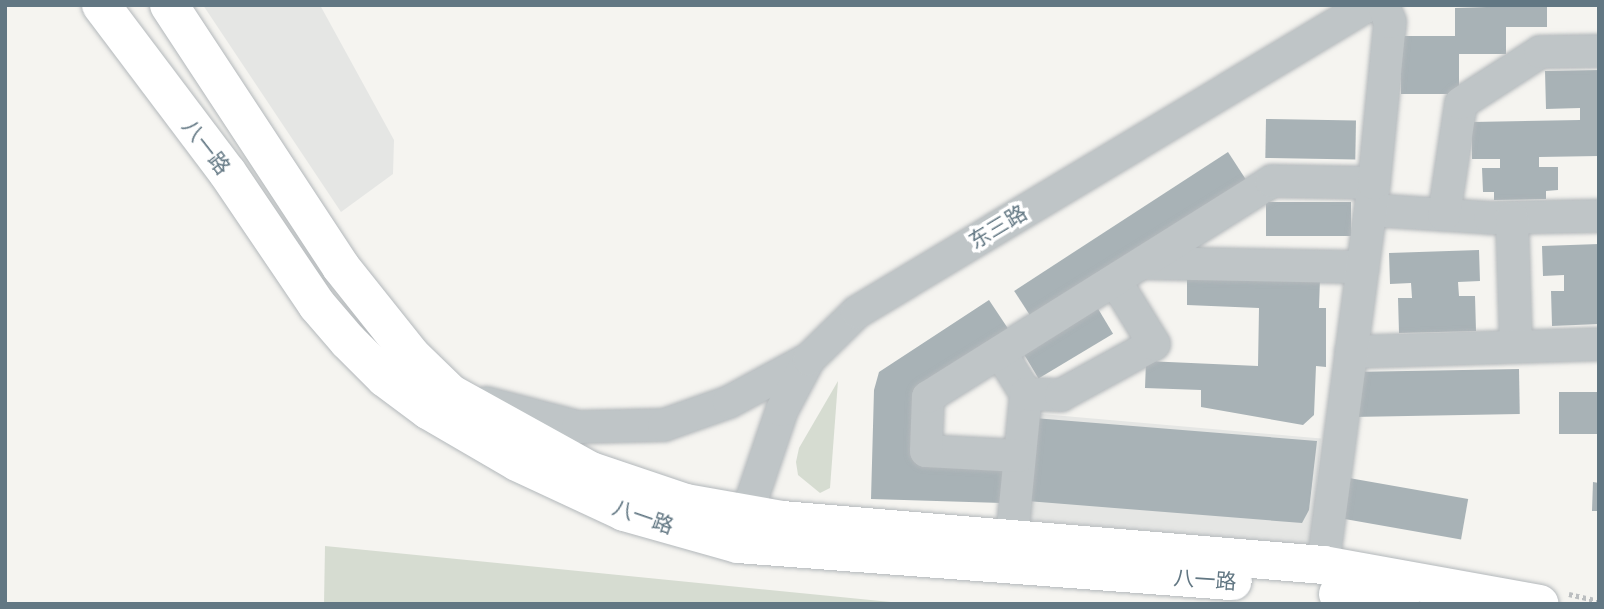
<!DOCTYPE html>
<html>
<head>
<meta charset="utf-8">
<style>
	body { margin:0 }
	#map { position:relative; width:1604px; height:609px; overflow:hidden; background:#f5f4f0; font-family:"Work Sans","Noto Sans SC",sans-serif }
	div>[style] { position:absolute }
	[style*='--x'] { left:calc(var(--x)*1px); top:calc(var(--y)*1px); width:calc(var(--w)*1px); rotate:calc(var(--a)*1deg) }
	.built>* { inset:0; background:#e5e6e4; transform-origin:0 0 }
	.green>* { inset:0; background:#d6dcd1 }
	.building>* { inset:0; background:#a8b2b6; transform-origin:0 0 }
	.path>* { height:4.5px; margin-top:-2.25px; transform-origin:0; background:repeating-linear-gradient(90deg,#bbbec0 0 3.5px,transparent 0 7px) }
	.roads { filter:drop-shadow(0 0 2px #b3b8bb) drop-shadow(0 0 2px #b3b8bb) }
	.minor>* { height:32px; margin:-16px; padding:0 16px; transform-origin:16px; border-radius:16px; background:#bfc5c7 }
	.major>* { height:38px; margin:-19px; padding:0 19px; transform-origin:19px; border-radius:19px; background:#fff }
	span { translate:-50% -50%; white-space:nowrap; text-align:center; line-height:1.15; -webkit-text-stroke:7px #fff; paint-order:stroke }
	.street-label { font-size:21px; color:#627783 }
	.frame { position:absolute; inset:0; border:7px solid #627783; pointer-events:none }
</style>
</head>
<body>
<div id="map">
	<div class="built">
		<i style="clip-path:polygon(203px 5px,320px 5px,394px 140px,393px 174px,341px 212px)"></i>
		<i style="left:1030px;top:413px;width:292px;height:107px;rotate:5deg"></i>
	</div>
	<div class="green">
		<i style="clip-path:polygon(838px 381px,830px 488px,820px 493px,798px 475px,796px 462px,799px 448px)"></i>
		<i style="clip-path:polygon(325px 546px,911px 604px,324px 604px)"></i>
	</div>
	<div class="building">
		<i style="clip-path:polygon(1547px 5px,1547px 27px,1506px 27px,1506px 54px,1459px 54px,1459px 94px,1401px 94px,1401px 36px,1455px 36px,1455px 8px)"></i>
		<i style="clip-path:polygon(1599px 70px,1599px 156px,1539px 157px,1539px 167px,1558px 167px,1558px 190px,1546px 191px,1546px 199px,1494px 200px,1494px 192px,1483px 192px,1482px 168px,1500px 168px,1500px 159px,1472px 159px,1472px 122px,1580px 120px,1580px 108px,1546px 109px,1545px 71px)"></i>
		<i style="left:1266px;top:119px;width:90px;height:39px;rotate:1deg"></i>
		<i style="left:1228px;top:152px;width:40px;height:255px;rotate:57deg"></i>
		<i style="left:1266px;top:202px;width:85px;height:34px"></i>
		<i style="clip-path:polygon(1599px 244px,1599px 324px,1552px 326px,1551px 291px,1564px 291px,1564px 275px,1543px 276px,1542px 246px)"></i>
		<i style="clip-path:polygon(1479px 250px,1480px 281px,1458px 282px,1459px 296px,1475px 296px,1476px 331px,1399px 333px,1398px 298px,1412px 298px,1411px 283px,1390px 284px,1389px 253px)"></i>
		<i style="clip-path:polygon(1187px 276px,1320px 278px,1319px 308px,1326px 308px,1326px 367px,1316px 366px,1314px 415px,1303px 425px,1201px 407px,1201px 390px,1145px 388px,1146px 361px,1258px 366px,1259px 308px,1187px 305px)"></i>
		<i style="clip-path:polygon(989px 300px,1009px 330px,917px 390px,915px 461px,1003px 463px,1002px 503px,871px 499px,874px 390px,879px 372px)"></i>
		<i style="left:1094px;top:302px;width:37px;height:87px;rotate:59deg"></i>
		<i style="left:1519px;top:369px;width:45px;height:168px;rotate:89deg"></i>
		<i style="left:1599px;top:392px;width:42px;height:40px;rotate:90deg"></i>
		<i style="clip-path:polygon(1034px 418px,1317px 441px,1309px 510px,1302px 523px,1027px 501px)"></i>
		<i style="left:1349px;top:478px;width:121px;height:41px;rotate:10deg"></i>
		<i style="clip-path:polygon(1593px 482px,1599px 483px,1599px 511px,1592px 511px)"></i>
	</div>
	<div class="path">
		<i style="--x:1569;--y:594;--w:31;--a:13"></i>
	</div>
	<div class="roads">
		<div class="minor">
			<i style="--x:1371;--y:210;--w:119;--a:3.8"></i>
			<i style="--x:1490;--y:218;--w:109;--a:-1.1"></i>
			<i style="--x:1444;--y:215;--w:113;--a:-81.4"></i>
			<i style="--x:1461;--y:103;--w:94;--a:-32.8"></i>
			<i style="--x:1540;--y:52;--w:59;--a:-1"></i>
			<i style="--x:1512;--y:218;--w:128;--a:88.2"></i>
			<i style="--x:1145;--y:263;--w:218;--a:1.1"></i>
			<i style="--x:1000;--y:352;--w:49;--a:58.2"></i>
			<i style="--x:1026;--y:394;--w:145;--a:95.6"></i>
			<i style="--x:1351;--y:352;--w:248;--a:-1.8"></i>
			<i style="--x:1026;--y:394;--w:35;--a:2"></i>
			<i style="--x:1061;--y:395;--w:106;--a:-28.7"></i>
			<i style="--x:1154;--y:344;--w:73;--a:-121.5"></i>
			<i style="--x:486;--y:403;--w:95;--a:14.6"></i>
			<i style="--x:578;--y:427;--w:86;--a:-1.3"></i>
			<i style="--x:664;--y:425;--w:69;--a:-19.5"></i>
			<i style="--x:729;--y:402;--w:91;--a:-28.3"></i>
			<i style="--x:1019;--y:456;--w:93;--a:-176.9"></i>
			<i style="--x:926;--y:451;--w:54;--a:-87.9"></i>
			<i style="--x:928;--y:397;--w:406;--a:-32.1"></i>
			<i style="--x:1272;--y:181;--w:102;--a:1.1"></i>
			<i style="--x:740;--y:534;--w:131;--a:-71.3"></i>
			<i style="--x:782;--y:410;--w:58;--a:-62.1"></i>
			<i style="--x:809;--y:359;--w:67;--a:-44.4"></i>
			<i style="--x:857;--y:312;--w:596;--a:-31"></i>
			<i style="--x:1323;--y:565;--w:385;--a:-82.4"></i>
			<i style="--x:1374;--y:183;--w:162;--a:-84.3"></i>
			<i style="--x:1390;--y:22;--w:18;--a:-112"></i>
		</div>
		<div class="major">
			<i style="--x:101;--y:5;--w:209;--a:53"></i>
			<i style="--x:227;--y:172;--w:161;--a:55.9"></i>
			<i style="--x:317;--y:305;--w:48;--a:49.3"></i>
			<i style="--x:348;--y:341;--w:52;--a:45"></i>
			<i style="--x:385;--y:378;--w:54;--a:36.7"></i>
			<i style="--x:428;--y:410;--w:103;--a:30.3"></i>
			<i style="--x:517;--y:462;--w:118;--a:25"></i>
			<i style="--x:624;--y:512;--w:118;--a:15.7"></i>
			<i style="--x:738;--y:544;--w:496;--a:4.3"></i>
			<i style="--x:169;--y:5;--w:313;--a:56.7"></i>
			<i style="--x:341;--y:267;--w:112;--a:51.5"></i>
			<i style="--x:411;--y:355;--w:54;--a:44.3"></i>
			<i style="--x:450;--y:393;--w:161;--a:29"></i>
			<i style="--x:591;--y:471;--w:100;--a:18.6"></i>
			<i style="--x:686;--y:503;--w:97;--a:10"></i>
			<i style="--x:782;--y:520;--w:543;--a:4.75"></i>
			<i style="--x:1323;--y:565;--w:220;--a:10.2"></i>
			<i style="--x:1338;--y:594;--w:63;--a:9.2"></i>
		</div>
	</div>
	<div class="street-label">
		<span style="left:206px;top:147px;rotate:52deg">八一路</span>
		<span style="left:998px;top:227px;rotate:-31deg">东三路</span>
		<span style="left:643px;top:517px;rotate:19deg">八一路</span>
		<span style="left:1205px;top:580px;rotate:4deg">八一路</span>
	</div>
	<div class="frame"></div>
</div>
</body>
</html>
